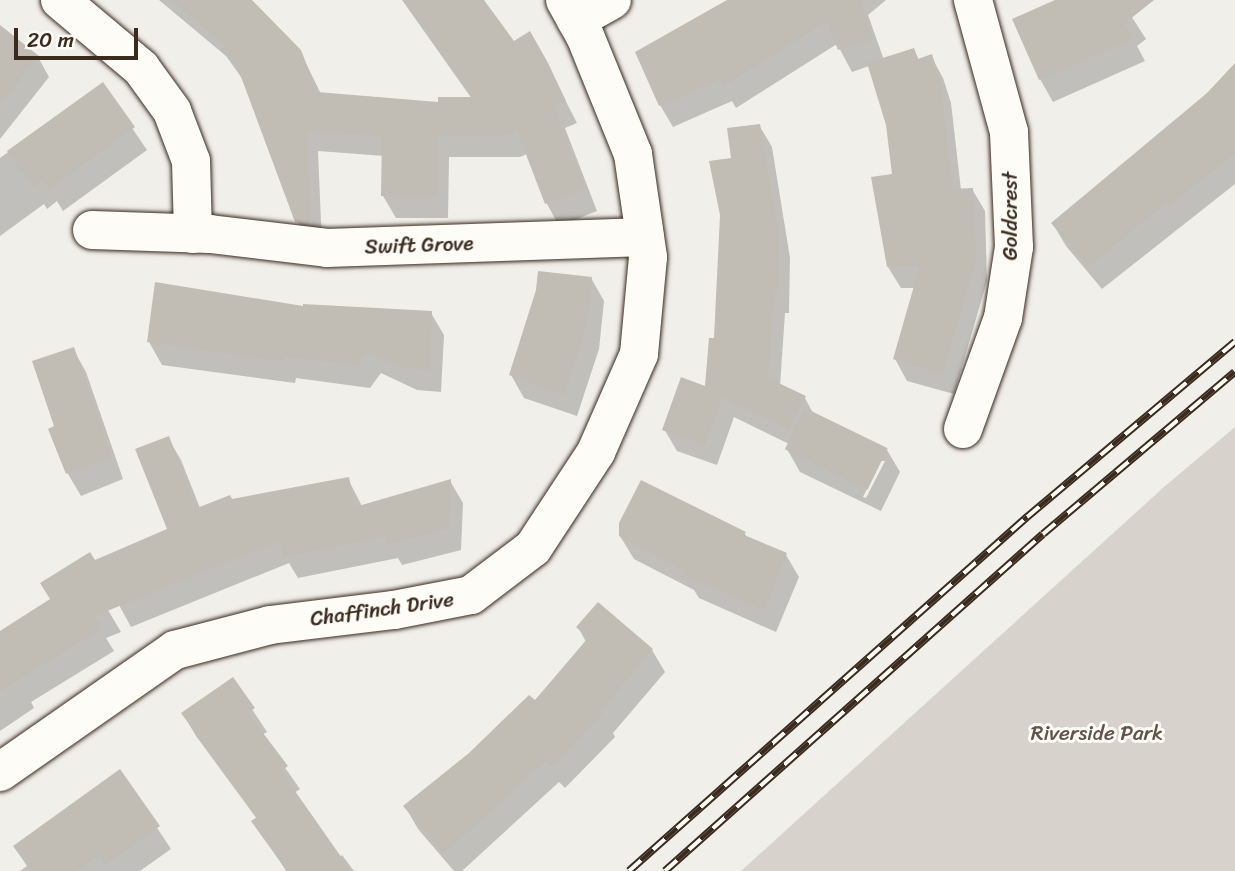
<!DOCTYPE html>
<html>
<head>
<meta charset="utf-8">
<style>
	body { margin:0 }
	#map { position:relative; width:1235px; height:871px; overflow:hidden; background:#f1efea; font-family:Sriracha,sans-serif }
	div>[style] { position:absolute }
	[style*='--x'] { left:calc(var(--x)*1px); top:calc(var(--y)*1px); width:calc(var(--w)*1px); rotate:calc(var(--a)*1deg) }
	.green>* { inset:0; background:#d7d2cc }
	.shadow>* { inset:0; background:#0003 }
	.building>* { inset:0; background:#c1bcb4; transform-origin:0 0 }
	.roads { filter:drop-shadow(0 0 2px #3b2a1e) drop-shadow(0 0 2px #3b2a1e) }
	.minor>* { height:38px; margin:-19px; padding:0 19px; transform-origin:19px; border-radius:19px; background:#fdfcf7 }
	.rail>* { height:8px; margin-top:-4px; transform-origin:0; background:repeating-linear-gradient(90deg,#fdfcf7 0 16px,#3b2a1e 0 32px); box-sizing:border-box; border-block:2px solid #3b2a1e }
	span { translate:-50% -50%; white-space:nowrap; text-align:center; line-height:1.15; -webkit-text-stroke:6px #fdfcf7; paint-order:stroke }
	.street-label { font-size:21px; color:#3b2a1e }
	.park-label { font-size:21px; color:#62544a }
	.scale { position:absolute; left:14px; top:28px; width:124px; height:32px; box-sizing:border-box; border:4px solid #3b2a1e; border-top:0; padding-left:9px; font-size:21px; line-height:24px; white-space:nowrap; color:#3b2a1e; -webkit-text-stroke:5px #fdfcf7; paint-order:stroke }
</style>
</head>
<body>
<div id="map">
	<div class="green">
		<i style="clip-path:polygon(1235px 427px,1235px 871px,741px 871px,1164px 487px)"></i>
	</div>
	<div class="shadow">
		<i style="clip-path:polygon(159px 0,250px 0,300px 51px,321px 94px,439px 103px,472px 99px,402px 0,482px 0,513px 43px,542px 55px,577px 123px,565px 128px,597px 211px,559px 226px,547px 204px,527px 154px,520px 157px,449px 157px,448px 218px,396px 218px,383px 196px,384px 156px,318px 151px,322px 245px,310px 244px,297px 221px,244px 81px,226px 56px)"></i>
		<i style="clip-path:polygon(745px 0,886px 0,868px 15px,884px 60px,914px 50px,919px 60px,931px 56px,943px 78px,951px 103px,961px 190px,972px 189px,985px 211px,987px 281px,954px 394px,907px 381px,895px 359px,916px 288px,901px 288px,888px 267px,894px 176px,888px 124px,869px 66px,852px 72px,837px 44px,736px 108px,732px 101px,673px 127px,660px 105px)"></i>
		<i style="clip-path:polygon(1086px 0,1121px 0,1146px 39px,1137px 46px,1145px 61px,1053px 102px,1040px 79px)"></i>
		<i style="clip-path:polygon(0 27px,38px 57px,49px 77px,0 139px)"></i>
		<i style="clip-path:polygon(1235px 65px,1235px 184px,1102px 289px,1066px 246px,1053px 224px,1208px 94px)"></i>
		<i style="clip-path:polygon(102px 84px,147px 150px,63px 211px,57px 201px,47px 209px,44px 204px,0 236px,0 158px)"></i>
		<i style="clip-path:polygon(evenodd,759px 125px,772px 147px,790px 258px,789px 313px,785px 313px,780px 386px,805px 398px,814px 415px,887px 450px,900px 472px,881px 511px,800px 472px,787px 449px,789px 444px,734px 417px,717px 465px,677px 451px,664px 429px,707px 388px,716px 340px,733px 159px,759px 125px,881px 461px,885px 461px,866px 498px,863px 497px,881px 461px)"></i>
		<i style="clip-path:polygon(591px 278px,604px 301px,599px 349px,577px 416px,524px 398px,511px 375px)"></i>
		<i style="clip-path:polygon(304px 308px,431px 313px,444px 335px,441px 392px,417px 390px,381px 373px,370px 388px,296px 378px,295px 383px,162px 365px,149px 342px)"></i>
		<i style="clip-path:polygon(73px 349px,86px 372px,123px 479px,81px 496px,68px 474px,51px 430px,56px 428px)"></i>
		<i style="clip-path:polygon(168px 438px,181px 460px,200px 508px,348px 479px,362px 506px,450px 481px,463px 503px,461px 550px,402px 565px,398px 558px,298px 578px,289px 563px,131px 627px,119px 605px,169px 530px)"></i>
		<i style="clip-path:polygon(745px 534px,748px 539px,786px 555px,799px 577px,776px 632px,699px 598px,694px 590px,634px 559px,620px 536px)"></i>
		<i style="clip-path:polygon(108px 610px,121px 632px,106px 638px,114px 651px,31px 702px,34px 708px,0 731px,0 633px)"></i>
		<i style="clip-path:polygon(578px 627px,652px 650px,665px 672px,613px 733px,615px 737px,565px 788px,559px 782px,462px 871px,454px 871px,418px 829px,405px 806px,535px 703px,586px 642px)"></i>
		<i style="clip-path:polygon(232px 679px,267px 732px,262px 735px,300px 789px,294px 793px,339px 857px,342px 855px,354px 871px,286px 871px,254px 821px,257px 819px,196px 736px,183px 714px)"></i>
		<i style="clip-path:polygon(120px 772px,171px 849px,140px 871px,20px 871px,27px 866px,16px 847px)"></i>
	</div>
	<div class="building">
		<i style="clip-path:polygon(171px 0,252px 0,301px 50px,317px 92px,438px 102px,438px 97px,472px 97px,403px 0,484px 0,514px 41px,530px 31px,548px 63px,566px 101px,554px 106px,586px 188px,545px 204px,517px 131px,507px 135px,437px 136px,437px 197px,381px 196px,382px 136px,307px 130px,310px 224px,295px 222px,237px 66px,221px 50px,225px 45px)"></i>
		<i style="clip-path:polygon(727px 0,860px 0,873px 39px,838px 50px,827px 21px,722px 87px,721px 79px,659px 106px,635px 52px)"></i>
		<i style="clip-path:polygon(1055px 0,1154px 0,1124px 24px,1134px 38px,1039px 80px,1012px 19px)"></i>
		<i style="clip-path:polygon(0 25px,39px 56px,0 105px)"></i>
		<i style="clip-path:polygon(914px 48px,918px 59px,932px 54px,940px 80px,952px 189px,973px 188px,976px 259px,942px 374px,893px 359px,920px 265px,887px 267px,871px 177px,892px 174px,886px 125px,867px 63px)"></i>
		<i style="clip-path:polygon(1235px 63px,1235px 153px,1170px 205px,1167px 202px,1088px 267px,1051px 223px,1207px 93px)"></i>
		<i style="clip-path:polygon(103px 82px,135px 127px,49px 189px,43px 180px,33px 187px,7px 151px)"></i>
		<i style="clip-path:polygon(760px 124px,779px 235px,778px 292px,774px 292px,768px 378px,806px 396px,789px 429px,722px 397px,705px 445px,662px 430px,681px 377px,705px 386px,709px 338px,714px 338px,720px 215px,709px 161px,731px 158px,727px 128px)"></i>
		<i style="clip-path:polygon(538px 271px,592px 277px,587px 325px,564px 395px,509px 375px,536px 290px)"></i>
		<i style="clip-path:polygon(155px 282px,303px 306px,303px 304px,432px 311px,429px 370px,403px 368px,367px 351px,358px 366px,283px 356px,283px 361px,147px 342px)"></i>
		<i style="clip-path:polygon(74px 347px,112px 457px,66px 474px,48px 429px,54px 426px,32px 361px)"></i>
		<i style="left:805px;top:408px;width:92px;height:46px;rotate:26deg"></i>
		<i style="clip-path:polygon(169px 436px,197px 508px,230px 495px,232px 499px,349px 477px,355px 507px,451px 479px,449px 528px,388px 544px,386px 536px,283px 557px,280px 540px,95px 616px,102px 628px,0 691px,0 631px,50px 599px,40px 583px,90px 552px,95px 560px,167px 529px,135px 449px)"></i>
		<i style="clip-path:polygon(641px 480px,746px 532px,744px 535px,787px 553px,764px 610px,684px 575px,686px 571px,619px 536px,619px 523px)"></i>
		<i style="clip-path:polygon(598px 602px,653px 649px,600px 711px,603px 713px,552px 767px,545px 761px,444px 854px,403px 806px,469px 753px,529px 695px,535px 700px,588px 638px,576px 627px)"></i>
		<i style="clip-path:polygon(233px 677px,255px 708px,248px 713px,288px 766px,281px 771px,351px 871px,287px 871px,251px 821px,257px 817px,181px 713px)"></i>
		<i style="clip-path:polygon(120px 769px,160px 826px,105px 865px,99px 855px,76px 871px,31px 871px,13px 846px)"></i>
	</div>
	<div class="roads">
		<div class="minor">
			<i style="--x:60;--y:0;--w:106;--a:40"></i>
			<i style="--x:141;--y:68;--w:53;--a:54.2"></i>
			<i style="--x:172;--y:111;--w:53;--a:69.2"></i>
			<i style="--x:191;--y:161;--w:73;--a:88.4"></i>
			<i style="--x:576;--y:20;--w:41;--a:-29.1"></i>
			<i style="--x:92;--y:230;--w:118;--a:1.9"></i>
			<i style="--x:210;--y:234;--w:118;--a:6.8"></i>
			<i style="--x:327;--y:248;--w:318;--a:-2"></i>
			<i style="--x:963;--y:429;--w:118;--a:-70.2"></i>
			<i style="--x:1003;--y:318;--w:72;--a:-81.2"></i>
			<i style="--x:1014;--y:247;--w:115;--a:-92.5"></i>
			<i style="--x:1009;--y:132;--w:137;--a:-105.3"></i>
			<i style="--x:0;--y:772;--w:213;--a:-34.9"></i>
			<i style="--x:175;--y:650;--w:98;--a:-14.7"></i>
			<i style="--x:270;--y:625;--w:125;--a:-6.9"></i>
			<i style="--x:394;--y:610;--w:78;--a:-11"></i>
			<i style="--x:471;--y:595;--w:78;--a:-37.2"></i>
			<i style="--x:533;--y:548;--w:115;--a:-56.7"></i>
			<i style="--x:596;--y:452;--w:107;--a:-66.3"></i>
			<i style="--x:639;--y:354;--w:97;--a:-84.7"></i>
			<i style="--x:648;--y:257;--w:104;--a:-98.3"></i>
			<i style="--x:633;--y:154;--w:127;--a:-112.1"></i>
			<i style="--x:585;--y:36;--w:41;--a:-119.1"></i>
		</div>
	</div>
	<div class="rail">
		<i style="--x:629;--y:871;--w:533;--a:-41.65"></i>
		<i style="--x:1027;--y:517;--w:272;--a:-40.1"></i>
		<i style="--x:665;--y:871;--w:506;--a:-41.72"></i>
		<i style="--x:1043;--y:534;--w:251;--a:-40.2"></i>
	</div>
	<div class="street-label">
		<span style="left:1010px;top:216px;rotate:-90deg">Goldcrest</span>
		<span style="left:419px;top:245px;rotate:-2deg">Swift Grove</span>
		<span style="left:382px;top:609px;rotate:-8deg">Chaffinch Drive</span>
	</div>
	<div class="park-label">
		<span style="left:1097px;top:733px">Riverside Park</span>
	</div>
	<div class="scale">20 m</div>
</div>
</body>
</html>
